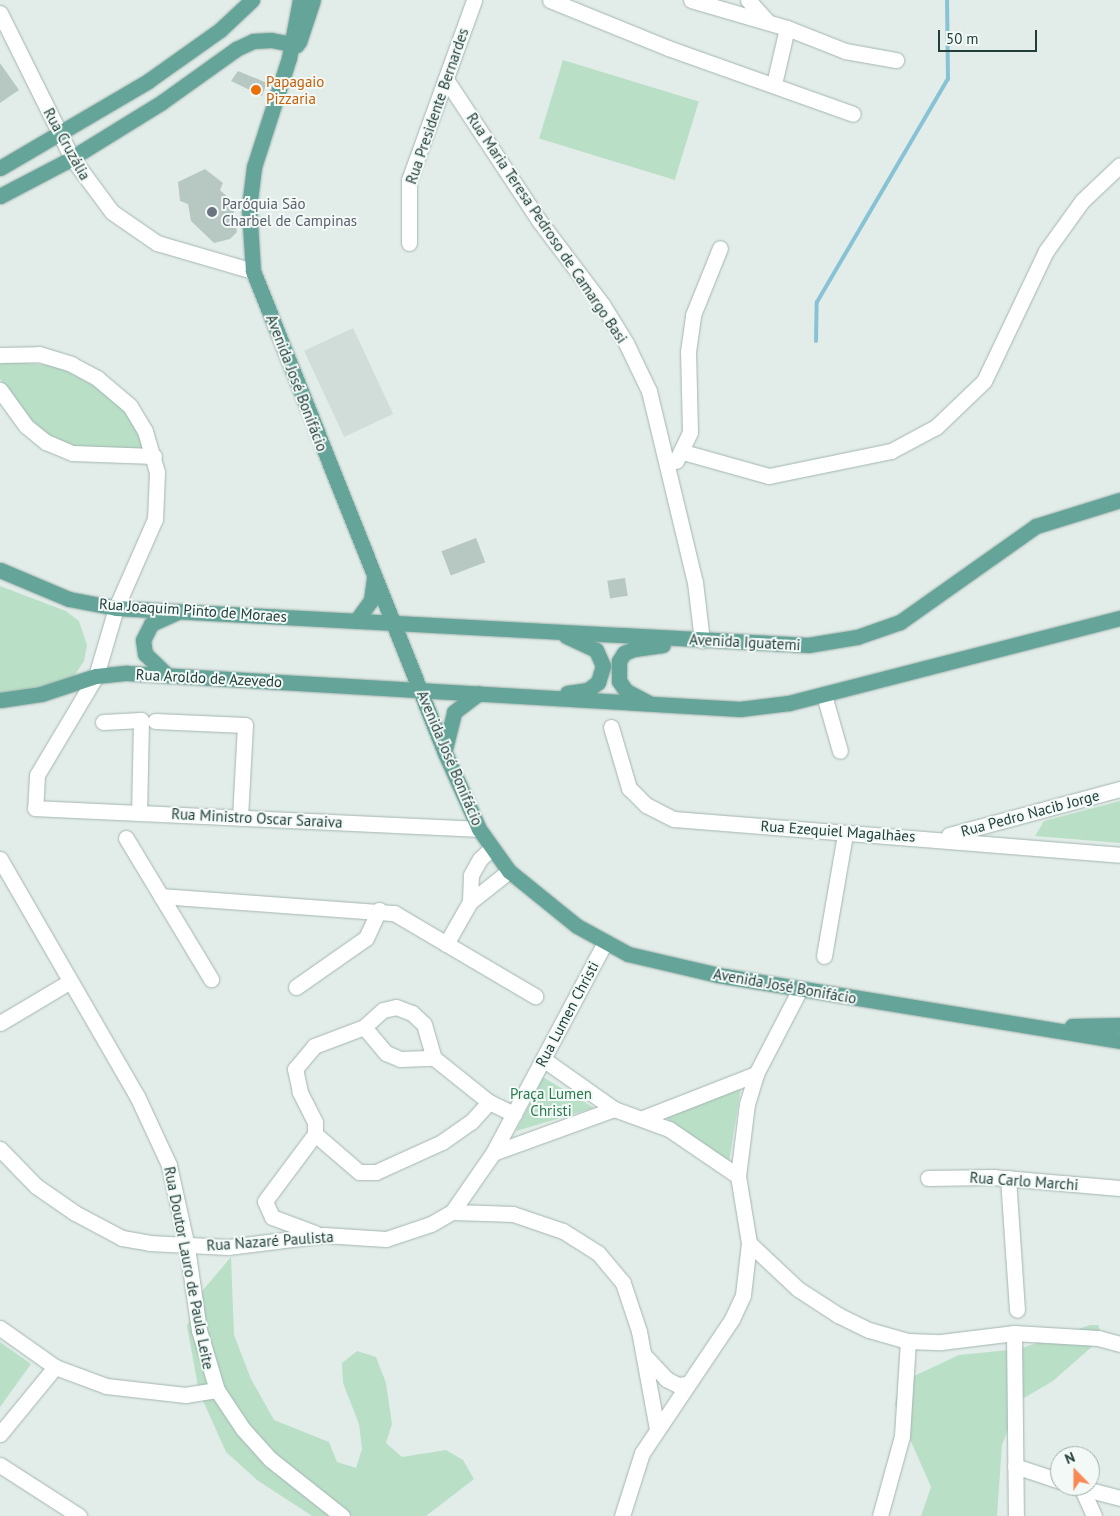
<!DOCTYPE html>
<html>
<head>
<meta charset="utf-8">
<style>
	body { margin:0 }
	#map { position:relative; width:1120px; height:1516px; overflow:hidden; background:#e2ede9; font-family:"PT Sans",sans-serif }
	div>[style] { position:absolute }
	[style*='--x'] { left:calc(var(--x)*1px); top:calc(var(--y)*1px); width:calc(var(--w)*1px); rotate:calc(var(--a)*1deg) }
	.built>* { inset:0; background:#d0ddd8; transform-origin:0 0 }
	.green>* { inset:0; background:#badfc7; transform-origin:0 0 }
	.stream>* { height:4px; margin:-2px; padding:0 2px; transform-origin:2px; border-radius:2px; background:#88c3d5 }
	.building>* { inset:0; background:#b7c8c2; transform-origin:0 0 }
	.roads { filter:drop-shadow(0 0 1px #a4b5b1) drop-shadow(0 0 1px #a4b5b1) }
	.minor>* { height:15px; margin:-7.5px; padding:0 7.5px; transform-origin:7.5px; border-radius:7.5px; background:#fff }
	.major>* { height:15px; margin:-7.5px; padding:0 7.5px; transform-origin:7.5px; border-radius:7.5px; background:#65a599 }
	.dots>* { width:14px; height:14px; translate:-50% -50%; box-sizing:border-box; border:2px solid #f3f9f7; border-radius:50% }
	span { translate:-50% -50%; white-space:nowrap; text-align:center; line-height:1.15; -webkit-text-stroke:4px #f3f9f7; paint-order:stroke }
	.food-label { font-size:15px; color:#c56008 }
	.left { translate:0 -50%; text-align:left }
	.street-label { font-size:15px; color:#213f3a }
	.worship-label { font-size:15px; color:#5b616d }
	.park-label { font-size:15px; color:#29794e }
	.north { position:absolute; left:1050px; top:1446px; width:50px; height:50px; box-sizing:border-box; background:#f3f9f7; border:1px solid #9fafab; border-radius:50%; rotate:338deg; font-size:14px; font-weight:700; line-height:20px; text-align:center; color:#213f3a }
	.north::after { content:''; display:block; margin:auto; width:18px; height:22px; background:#f98955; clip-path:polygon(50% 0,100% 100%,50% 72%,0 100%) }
	.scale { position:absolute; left:938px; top:30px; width:99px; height:22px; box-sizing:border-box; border:2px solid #213f3a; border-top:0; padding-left:6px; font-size:15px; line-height:18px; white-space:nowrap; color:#213f3a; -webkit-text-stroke:4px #f3f9f7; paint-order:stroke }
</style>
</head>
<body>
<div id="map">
	<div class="built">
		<i style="left:353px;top:328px;width:95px;height:54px;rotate:65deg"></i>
	</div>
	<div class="green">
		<i style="left:563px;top:60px;width:142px;height:82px;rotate:17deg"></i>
		<i style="clip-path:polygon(13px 362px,57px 366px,93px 385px,120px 404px,137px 427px,144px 451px,81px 450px,48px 440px,28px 422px,0 379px,0 364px)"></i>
		<i style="clip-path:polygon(0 586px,66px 611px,79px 621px,87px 645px,84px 661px,75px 675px,47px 686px,0 695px)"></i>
		<i style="clip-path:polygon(1120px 801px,1120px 843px,1035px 836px,1044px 821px)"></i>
		<i style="clip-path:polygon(543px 1077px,594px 1108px,516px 1131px)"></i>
		<i style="clip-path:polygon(741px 1087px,729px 1163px,666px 1118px)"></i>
		<i style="clip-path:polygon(231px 1257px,234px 1335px,251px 1379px,274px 1420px,329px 1442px,337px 1462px,356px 1468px,362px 1449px,359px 1424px,343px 1383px,342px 1363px,357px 1351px,376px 1357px,386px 1383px,392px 1424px,386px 1443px,402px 1457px,446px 1450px,463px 1460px,474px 1479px,426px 1516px,312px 1516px,257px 1480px,226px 1452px,199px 1392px,187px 1326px,203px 1290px)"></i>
		<i style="clip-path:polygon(1090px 1325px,1098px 1325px,1103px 1337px,1053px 1381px,1019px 1401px,1002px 1445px,997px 1516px,921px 1516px,931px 1487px,895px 1405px,899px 1383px,959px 1355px,1019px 1349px)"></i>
		<i style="clip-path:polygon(0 1342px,31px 1364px,0 1407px)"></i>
	</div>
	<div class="stream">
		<i style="--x:816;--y:341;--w:39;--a:-89"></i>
		<i style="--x:817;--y:302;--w:259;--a:-59.6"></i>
		<i style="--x:948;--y:79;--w:79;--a:-90.7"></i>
	</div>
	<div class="building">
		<i style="clip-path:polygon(0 63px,19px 90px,0 103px)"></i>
		<i style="clip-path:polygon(238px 71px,267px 83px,262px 96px,231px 81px)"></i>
		<i style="clip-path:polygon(205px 169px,223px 183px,220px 190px,232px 201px,237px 232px,230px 239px,214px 243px,191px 221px,188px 204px,180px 201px,178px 182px)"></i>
		<i style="left:476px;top:538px;width:26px;height:37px;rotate:69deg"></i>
		<i style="left:625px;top:578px;width:18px;height:18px;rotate:81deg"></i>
	</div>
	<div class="roads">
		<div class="minor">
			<i style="--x:550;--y:0;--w:127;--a:22.1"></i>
			<i style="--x:668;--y:48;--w:196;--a:19.6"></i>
			<i style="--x:691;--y:0;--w:100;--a:16.3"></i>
			<i style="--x:787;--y:28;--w:62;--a:21.6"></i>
			<i style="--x:845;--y:51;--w:52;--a:10"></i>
			<i style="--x:748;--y:0;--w:28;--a:48"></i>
			<i style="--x:0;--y:13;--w:162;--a:63.6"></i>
			<i style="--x:72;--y:158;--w:67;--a:53.5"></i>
			<i style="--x:112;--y:212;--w:55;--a:34.6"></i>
			<i style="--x:157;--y:243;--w:100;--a:16.3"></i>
			<i style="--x:447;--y:81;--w:169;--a:56.6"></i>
			<i style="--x:540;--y:222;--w:103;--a:52.9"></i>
			<i style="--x:602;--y:304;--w:46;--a:58.4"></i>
			<i style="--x:626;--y:343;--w:53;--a:64.4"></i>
			<i style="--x:649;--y:391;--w:196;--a:76.5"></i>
			<i style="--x:695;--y:582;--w:59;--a:83.2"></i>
			<i style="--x:774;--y:84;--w:57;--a:-76.9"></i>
			<i style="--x:409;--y:243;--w:63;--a:-90"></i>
			<i style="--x:409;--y:180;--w:191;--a:-70.1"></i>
			<i style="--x:0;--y:355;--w:39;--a:-1"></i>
			<i style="--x:39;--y:354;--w:34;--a:17"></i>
			<i style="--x:71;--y:364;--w:30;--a:28"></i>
			<i style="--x:97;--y:378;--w:43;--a:40.3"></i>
			<i style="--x:130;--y:406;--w:29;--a:59"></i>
			<i style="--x:145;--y:431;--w:43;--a:73.7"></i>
			<i style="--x:157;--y:472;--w:47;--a:92.4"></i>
			<i style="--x:155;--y:519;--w:97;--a:113.7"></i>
			<i style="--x:116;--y:608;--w:71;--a:106.4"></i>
			<i style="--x:96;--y:676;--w:115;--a:120.8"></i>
			<i style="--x:37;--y:775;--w:33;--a:93"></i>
			<i style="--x:35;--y:808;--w:444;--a:2.7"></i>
			<i style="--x:0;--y:390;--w:44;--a:54.2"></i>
			<i style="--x:26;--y:426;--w:26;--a:39"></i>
			<i style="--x:46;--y:442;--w:28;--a:23"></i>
			<i style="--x:72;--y:453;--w:82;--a:2.1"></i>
			<i style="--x:683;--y:452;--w:89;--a:15.6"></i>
			<i style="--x:769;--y:476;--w:125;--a:-11.6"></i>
			<i style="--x:891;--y:451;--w:51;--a:-28.1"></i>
			<i style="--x:936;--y:427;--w:66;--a:-43.8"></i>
			<i style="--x:984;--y:381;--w:144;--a:-64.5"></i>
			<i style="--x:1046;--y:251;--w:62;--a:-54.2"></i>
			<i style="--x:1082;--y:201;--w:52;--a:-43.5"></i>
			<i style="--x:676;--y:461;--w:32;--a:-64"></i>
			<i style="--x:690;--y:432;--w:80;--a:-91.4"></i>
			<i style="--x:688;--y:352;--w:37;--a:-82"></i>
			<i style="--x:693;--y:315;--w:72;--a:-68.1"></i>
			<i style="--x:824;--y:695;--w:58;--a:74.1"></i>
			<i style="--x:155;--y:721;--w:90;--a:2.5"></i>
			<i style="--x:245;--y:725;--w:93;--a:93.1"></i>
			<i style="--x:103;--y:722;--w:38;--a:-3"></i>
			<i style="--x:141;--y:720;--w:93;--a:91.2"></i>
			<i style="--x:611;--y:727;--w:64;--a:73.6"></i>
			<i style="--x:629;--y:788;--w:24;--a:45"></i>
			<i style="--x:646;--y:805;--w:31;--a:27"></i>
			<i style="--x:674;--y:819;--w:447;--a:4.6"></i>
			<i style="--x:949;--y:835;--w:177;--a:-15.1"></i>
			<i style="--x:126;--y:838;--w:165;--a:58.9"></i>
			<i style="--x:0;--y:859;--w:274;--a:60"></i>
			<i style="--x:137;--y:1096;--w:76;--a:65.1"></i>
			<i style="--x:169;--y:1165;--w:84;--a:77.6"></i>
			<i style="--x:187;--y:1247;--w:84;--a:81.8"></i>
			<i style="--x:199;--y:1330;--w:63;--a:73.3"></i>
			<i style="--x:217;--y:1390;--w:47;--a:56.3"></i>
			<i style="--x:243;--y:1429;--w:40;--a:48"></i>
			<i style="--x:270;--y:1459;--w:92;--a:38.4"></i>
			<i style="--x:161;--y:896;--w:234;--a:4.2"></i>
			<i style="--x:394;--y:913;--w:164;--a:30.5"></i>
			<i style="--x:470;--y:902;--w:27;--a:-88"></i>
			<i style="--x:471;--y:875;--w:18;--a:-61"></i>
			<i style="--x:480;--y:859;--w:16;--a:-43"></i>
			<i style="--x:446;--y:944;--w:48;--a:-60.3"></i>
			<i style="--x:470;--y:902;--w:50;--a:-38.5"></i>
			<i style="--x:824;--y:956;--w:124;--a:-80.2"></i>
			<i style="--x:296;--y:987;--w:85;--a:-35"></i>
			<i style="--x:366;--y:938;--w:31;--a:-65"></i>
			<i style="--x:0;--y:1023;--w:80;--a:-30.7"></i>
			<i style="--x:364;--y:1027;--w:25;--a:-42"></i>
			<i style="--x:383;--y:1010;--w:13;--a:-13"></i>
			<i style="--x:396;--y:1007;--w:17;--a:21"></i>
			<i style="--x:412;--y:1013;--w:16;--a:43"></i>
			<i style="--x:424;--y:1024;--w:35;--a:74"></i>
			<i style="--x:543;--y:1059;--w:87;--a:35.2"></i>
			<i style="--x:643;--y:1118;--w:121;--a:-21.3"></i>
			<i style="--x:315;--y:1134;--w:58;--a:40.8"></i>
			<i style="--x:359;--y:1172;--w:17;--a:0"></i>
			<i style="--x:376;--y:1172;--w:72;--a:-24.4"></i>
			<i style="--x:442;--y:1142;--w:35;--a:-35"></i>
			<i style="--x:471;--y:1122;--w:27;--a:-48"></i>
			<i style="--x:0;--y:1149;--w:52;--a:45.8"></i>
			<i style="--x:36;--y:1186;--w:47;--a:34.7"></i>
			<i style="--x:75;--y:1213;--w:53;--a:28"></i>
			<i style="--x:122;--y:1238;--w:27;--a:10"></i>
			<i style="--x:149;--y:1243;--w:79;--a:2.9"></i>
			<i style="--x:228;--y:1247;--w:97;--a:-7.1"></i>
			<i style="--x:324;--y:1235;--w:62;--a:3.7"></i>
			<i style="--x:386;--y:1239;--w:47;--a:-18.4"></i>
			<i style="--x:431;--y:1224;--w:24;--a:-30"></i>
			<i style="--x:452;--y:1212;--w:61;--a:1.9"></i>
			<i style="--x:513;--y:1214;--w:53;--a:18.8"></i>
			<i style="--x:563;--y:1231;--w:41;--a:32.2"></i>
			<i style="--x:598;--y:1253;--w:39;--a:50"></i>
			<i style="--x:623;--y:1283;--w:51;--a:71.6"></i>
			<i style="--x:639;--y:1331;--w:100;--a:79.6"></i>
			<i style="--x:493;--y:1153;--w:129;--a:-20"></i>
			<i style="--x:614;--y:1109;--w:59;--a:20"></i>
			<i style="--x:669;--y:1129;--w:83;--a:34.3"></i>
			<i style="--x:928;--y:1178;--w:65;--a:-0.9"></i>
			<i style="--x:993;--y:1177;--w:127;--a:5"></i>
			<i style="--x:1008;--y:1178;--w:132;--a:86.1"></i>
			<i style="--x:452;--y:1212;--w:72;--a:-55.2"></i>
			<i style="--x:493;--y:1153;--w:237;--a:-62"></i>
			<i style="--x:315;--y:1233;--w:46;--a:-159.6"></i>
			<i style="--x:272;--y:1217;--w:17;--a:-114"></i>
			<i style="--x:265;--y:1201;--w:84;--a:-53.3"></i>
			<i style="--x:315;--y:1134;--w:12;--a:-90"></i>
			<i style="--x:315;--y:1122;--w:34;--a:-117"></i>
			<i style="--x:300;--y:1092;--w:24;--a:-102"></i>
			<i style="--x:295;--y:1069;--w:30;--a:-50"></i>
			<i style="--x:314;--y:1046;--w:53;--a:-20.8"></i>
			<i style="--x:364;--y:1027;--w:34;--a:50"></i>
			<i style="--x:386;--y:1053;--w:15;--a:23"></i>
			<i style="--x:400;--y:1059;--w:34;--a:-2"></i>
			<i style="--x:434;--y:1058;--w:70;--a:38.7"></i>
			<i style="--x:489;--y:1102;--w:28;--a:26"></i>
			<i style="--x:749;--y:1243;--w:67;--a:43.2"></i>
			<i style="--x:798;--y:1289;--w:48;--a:33"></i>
			<i style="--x:838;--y:1315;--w:34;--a:26"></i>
			<i style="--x:869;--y:1330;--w:41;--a:15.8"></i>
			<i style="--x:908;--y:1341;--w:33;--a:2"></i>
			<i style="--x:941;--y:1342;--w:74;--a:-7"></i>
			<i style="--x:1014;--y:1333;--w:84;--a:3.4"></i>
			<i style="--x:1098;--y:1338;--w:23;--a:15"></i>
			<i style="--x:0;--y:1328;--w:67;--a:35.3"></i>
			<i style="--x:55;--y:1367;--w:54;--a:20.4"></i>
			<i style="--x:106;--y:1386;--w:80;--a:6.5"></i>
			<i style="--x:185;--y:1395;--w:32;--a:-9"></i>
			<i style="--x:1014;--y:1333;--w:183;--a:89.4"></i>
			<i style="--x:644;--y:1355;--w:33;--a:47"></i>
			<i style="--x:666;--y:1379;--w:13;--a:27"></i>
			<i style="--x:678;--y:1385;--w:9;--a:-6"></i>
			<i style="--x:0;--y:1434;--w:87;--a:-50.6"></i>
			<i style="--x:0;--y:1465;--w:94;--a:32.8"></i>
			<i style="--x:1015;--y:1466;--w:47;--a:18.4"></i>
			<i style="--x:1074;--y:1486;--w:48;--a:14.6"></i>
			<i style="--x:1082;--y:1489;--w:30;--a:66"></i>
			<i style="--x:622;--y:1516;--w:66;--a:-72.4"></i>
			<i style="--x:642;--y:1453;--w:161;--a:-56.1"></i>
			<i style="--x:732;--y:1319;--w:26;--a:-65"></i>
			<i style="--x:743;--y:1295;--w:52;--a:-83.4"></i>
			<i style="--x:749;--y:1243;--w:68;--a:-99.3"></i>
			<i style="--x:738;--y:1176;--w:73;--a:-82.9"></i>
			<i style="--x:747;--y:1104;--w:31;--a:-73"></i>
			<i style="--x:756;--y:1074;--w:96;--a:-62.6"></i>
			<i style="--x:880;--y:1516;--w:83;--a:-74.6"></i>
			<i style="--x:902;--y:1436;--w:95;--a:-86.4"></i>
		</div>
		<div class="major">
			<i style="--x:300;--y:0;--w:59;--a:100.7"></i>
			<i style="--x:289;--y:58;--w:114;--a:107.8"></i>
			<i style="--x:254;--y:167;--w:41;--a:97"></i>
			<i style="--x:249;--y:208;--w:63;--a:86.4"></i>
			<i style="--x:253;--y:271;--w:519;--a:68.28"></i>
			<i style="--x:445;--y:753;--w:83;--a:65.9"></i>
			<i style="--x:479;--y:829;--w:52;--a:54.5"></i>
			<i style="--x:509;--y:871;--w:87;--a:39"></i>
			<i style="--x:577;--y:926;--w:58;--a:28.8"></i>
			<i style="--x:628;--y:954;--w:92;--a:13.1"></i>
			<i style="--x:718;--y:975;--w:407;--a:9.3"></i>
			<i style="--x:299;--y:42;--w:44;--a:-71.6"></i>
			<i style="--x:0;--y:168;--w:172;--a:-30.4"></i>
			<i style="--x:148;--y:81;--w:88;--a:-35.3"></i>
			<i style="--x:220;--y:30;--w:44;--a:-43.2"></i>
			<i style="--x:0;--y:196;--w:73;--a:-27.6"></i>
			<i style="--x:65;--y:162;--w:114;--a:-31.7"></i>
			<i style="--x:162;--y:102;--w:91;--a:-35.6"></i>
			<i style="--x:236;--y:49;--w:19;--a:-25"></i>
			<i style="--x:253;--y:41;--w:18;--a:-3"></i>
			<i style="--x:271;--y:40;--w:26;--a:11"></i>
			<i style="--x:0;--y:570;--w:75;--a:22.8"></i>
			<i style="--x:69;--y:599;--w:48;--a:10.8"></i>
			<i style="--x:116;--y:608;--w:693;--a:3.06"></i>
			<i style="--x:808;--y:645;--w:50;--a:-9.3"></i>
			<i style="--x:857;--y:637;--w:46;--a:-19.2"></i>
			<i style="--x:900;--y:622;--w:166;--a:-35.2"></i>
			<i style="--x:1036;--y:526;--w:88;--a:-17.2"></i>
			<i style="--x:356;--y:621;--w:26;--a:-54"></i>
			<i style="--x:371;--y:600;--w:22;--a:-82"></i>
			<i style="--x:566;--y:636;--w:33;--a:25"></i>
			<i style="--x:596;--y:650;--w:17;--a:66"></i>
			<i style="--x:603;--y:666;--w:17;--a:107"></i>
			<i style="--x:598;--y:682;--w:13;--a:141"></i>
			<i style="--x:588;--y:690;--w:21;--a:172"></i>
			<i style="--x:167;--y:675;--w:30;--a:-136"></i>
			<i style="--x:145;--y:654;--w:14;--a:-98"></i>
			<i style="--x:143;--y:640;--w:18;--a:-63"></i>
			<i style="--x:151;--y:624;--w:27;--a:-24"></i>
			<i style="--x:0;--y:700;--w:41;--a:-8.3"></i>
			<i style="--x:41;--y:694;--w:58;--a:-18.1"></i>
			<i style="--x:96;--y:676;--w:31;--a:-6"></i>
			<i style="--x:127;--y:673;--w:614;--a:3.36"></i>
			<i style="--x:740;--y:709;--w:49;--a:-7"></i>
			<i style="--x:789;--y:703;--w:342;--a:-14.4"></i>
			<i style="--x:649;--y:703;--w:26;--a:-152"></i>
			<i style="--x:626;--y:691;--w:12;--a:-125"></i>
			<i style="--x:619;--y:681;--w:20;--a:-90"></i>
			<i style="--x:619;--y:661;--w:9;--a:-58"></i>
			<i style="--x:624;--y:653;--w:11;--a:-22"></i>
			<i style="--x:634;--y:649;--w:29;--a:-8"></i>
			<i style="--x:445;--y:749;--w:38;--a:-76"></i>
			<i style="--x:454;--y:712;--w:31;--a:-37"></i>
			<i style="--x:1072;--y:1026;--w:48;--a:-1.2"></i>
		</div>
	</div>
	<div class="dots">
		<i style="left:256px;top:90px;background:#e8710a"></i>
		<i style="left:212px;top:212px;background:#6b7280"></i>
	</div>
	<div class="food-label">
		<span class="left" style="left:266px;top:90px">Papagaio<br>Pizzaria</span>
	</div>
	<div class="street-label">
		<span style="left:437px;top:106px;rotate:-71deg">Rua Presidente Bernardes</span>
		<span style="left:67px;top:144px;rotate:61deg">Rua Cruzália</span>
		<span style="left:547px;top:228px;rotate:56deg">Rua Maria Teresa Pedroso de Camargo Basi</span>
		<span style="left:297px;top:383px;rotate:69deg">Avenida José Bonifácio</span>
		<span style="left:193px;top:610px;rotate:4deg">Rua Joaquim Pinto de Moraes</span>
		<span style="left:745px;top:642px;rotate:3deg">Avenida Iguatemi</span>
		<span style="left:209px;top:678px;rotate:3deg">Rua Aroldo de Azevedo</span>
		<span style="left:450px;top:758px;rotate:67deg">Avenida José Bonifácio</span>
		<span style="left:1030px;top:813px;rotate:-15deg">Rua Pedro Nacib Jorge</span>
		<span style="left:257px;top:818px;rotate:3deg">Rua Ministro Oscar Saraiva</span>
		<span style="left:838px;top:831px;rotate:4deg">Rua Ezequiel Magalhães</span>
		<span style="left:785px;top:986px;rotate:10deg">Avenida José Bonifácio</span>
		<span style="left:567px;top:1014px;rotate:-62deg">Rua Lumen Christi</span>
		<span style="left:1024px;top:1181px;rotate:4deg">Rua Carlo Marchi</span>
		<span style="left:270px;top:1241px;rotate:-4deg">Rua Nazaré Paulista</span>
		<span style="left:189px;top:1268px;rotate:79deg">Rua Doutor Lauro de Paula Leite</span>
	</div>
	<div class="worship-label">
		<span class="left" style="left:222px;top:212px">Paróquia São<br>Charbel de Campinas</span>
	</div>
	<div class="park-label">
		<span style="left:551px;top:1102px">Praça Lumen<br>Christi</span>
	</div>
	<div class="north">N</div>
	<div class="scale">50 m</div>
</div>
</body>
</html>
